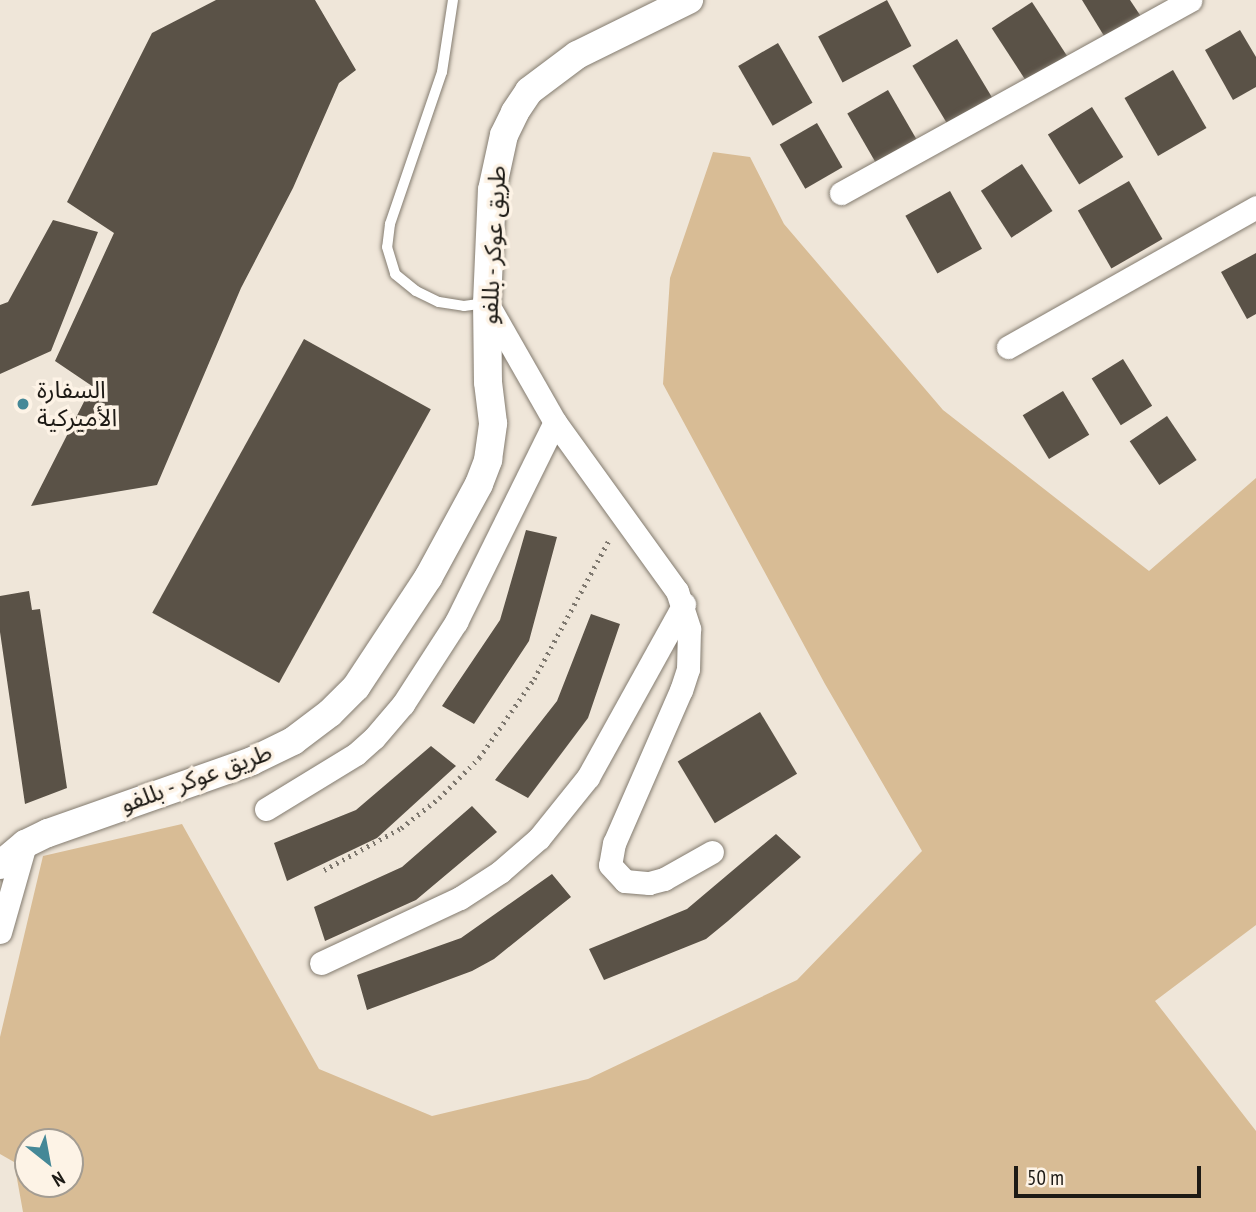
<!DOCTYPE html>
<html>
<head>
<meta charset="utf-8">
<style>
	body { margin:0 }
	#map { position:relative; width:1256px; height:1212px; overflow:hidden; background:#efe6d9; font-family:"PT Sans Narrow","Noto Sans Arabic",sans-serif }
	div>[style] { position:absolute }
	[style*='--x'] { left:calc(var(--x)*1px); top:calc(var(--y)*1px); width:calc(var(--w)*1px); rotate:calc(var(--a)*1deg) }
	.green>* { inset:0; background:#d8bc95 }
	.building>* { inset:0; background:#5a5247; transform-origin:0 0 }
	.path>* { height:4.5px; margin-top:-2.25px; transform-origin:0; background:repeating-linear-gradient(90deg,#7e786f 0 2px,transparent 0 7px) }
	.roads { filter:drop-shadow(0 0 2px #837b6f) drop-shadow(0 0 2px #837b6f) }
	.service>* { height:10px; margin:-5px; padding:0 5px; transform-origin:5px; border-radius:5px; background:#fff }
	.minor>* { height:23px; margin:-11.5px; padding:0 11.5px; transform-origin:11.5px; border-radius:11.5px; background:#fff }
	.tertiary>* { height:28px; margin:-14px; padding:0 14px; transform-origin:14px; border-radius:14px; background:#fff }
	.dots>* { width:19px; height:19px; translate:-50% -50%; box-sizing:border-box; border:4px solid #fdf3e6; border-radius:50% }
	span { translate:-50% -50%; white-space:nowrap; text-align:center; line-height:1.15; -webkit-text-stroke:7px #fdf3e6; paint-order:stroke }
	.street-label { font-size:24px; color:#1d1a15 }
	.poi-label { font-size:24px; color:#1d1a15 }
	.left { translate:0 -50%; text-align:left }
	.north { position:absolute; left:14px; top:1128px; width:70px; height:70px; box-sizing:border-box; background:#fdf3e6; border:2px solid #a39c92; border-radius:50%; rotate:149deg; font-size:19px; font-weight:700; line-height:28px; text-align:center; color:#1d1a15 }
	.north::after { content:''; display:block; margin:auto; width:24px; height:32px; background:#458897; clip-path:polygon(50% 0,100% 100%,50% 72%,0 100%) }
	.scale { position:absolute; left:1014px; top:1166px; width:187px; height:32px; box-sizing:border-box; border:4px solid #1d1a15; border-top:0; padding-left:9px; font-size:21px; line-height:24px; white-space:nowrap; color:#1d1a15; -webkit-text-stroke:5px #fdf3e6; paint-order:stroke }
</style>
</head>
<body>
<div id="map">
	<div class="green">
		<i style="clip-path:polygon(evenodd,713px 152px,750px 157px,784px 224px,943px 410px,1149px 571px,1256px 478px,1256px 925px,1155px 1001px,1256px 1131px,1256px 1212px,23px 1212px,14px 1162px,0 1154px,0 1037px,43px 856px,182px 824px,319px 1069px,432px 1116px,588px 1079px,797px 980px,922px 851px,825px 684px,663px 384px,670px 278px,713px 152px,28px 1142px,70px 1142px,70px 1184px,28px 1184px,28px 1142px)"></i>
	</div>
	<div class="building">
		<i style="clip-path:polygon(216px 0,315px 0,356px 70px,339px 83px,293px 188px,241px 288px,157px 485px,31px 506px,92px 386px,55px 361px,114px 233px,67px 202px,152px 33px)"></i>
		<i style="left:887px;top:0;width:52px;height:78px;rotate:62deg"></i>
		<i style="clip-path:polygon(1082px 0,1130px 0,1144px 21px,1109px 44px)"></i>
		<i style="left:1032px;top:2px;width:66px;height:48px;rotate:57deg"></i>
		<i style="clip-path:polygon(1240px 30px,1256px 57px,1256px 87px,1233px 100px,1205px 50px)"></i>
		<i style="left:957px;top:39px;width:69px;height:52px;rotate:59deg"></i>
		<i style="left:778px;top:43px;width:69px;height:46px;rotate:60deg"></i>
		<i style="left:1173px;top:70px;width:67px;height:56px;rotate:60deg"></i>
		<i style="left:888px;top:90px;width:59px;height:47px;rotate:60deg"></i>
		<i style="left:1092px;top:107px;width:59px;height:52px;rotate:58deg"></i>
		<i style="left:817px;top:123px;width:51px;height:43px;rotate:60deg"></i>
		<i style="left:1022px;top:164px;width:56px;height:49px;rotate:57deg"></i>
		<i style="left:1129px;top:181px;width:67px;height:59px;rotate:60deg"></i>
		<i style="left:950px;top:191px;width:66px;height:51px;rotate:61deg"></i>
		<i style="clip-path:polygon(53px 220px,98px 232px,51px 351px,0 374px,0 305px,8px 302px)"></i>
		<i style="clip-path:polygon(1256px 253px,1256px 314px,1247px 319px,1221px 272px)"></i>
		<i style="left:304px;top:339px;width:145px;height:313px;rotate:29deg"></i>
		<i style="left:1123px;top:359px;width:55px;height:37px;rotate:58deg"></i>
		<i style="left:1063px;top:391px;width:51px;height:47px;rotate:59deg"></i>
		<i style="left:1167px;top:416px;width:53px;height:45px;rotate:56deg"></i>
		<i style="clip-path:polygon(526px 530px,557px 537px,529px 641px,474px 724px,442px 706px,500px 620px)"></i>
		<i style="clip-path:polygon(29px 591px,32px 610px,40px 609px,67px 788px,25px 804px,0 632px,0 596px)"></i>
		<i style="clip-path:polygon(591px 614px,620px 624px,588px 718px,528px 798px,495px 780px,557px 701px)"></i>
		<i style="left:760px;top:712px;width:72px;height:96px;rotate:59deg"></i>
		<i style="clip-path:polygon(431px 746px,456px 766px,377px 838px,287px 881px,274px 843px,356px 810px)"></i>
		<i style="clip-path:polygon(472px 806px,497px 832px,416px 900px,325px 941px,314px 907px,402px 867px)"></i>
		<i style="clip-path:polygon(776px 834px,801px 857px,728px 921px,706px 939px,604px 980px,589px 949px,687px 909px)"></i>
		<i style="clip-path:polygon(552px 874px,571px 897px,494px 959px,472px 971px,367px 1010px,357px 975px,461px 938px)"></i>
	</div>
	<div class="path">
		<i style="--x:324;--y:870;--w:88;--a:-28.6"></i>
		<i style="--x:401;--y:828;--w:48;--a:-38.3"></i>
		<i style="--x:439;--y:798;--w:57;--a:-45"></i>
		<i style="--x:479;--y:758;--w:96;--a:-55.2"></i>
		<i style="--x:534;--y:679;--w:160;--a:-61.7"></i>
	</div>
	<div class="roads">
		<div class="service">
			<i style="--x:453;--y:0;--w:73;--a:98.7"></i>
			<i style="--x:442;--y:72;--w:161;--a:108.9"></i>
			<i style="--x:390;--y:224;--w:23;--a:97"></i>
			<i style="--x:387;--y:247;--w:28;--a:73"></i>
			<i style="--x:395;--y:274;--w:27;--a:39"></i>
			<i style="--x:416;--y:291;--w:25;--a:26"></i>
			<i style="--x:439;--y:302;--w:25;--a:9"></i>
			<i style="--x:464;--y:306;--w:22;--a:-8"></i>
		</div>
		<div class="minor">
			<i style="--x:841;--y:193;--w:399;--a:-28.9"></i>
			<i style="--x:487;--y:303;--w:137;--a:60.3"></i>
			<i style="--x:555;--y:422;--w:208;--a:54.2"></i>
			<i style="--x:677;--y:591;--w:40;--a:72"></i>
			<i style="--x:689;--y:629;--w:40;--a:91.4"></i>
			<i style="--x:688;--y:669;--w:22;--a:108"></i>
			<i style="--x:681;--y:690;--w:167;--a:113.6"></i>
			<i style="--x:614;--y:843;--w:22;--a:100"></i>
			<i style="--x:610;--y:865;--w:22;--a:47"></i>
			<i style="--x:625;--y:881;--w:24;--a:5"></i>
			<i style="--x:649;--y:883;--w:16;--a:-15"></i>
			<i style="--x:664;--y:879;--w:55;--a:-29.4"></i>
			<i style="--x:1008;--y:347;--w:285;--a:-29.4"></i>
			<i style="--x:266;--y:809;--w:105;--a:-31.4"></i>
			<i style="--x:356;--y:754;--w:24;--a:-42"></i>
			<i style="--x:374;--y:738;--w:45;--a:-49.5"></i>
			<i style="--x:403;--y:704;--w:98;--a:-57.1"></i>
			<i style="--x:456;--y:622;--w:223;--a:-63.7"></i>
			<i style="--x:0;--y:932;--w:91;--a:-74.1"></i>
			<i style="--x:321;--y:963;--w:153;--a:-25.1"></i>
			<i style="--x:460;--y:898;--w:48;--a:-33"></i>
			<i style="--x:500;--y:872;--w:52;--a:-41.1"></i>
			<i style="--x:539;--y:838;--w:78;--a:-51.2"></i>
			<i style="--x:588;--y:777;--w:198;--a:-61"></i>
		</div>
		<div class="tertiary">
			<i style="--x:0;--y:865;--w:33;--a:-40"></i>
			<i style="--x:25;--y:844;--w:25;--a:-26"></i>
			<i style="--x:48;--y:833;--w:216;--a:-19.4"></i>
			<i style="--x:252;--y:761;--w:46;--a:-26"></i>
			<i style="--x:293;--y:741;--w:46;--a:-37.1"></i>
			<i style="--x:330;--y:713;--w:37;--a:-45"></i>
			<i style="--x:356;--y:687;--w:131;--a:-56.6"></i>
			<i style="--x:428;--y:578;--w:107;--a:-61.5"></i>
			<i style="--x:479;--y:484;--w:26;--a:-69"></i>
			<i style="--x:488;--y:460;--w:37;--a:-82"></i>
			<i style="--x:493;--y:423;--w:41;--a:-97"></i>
			<i style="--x:488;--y:382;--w:79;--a:-90.7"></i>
			<i style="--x:487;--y:303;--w:113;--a:-87.5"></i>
			<i style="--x:492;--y:190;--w:56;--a:-77.7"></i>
			<i style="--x:504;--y:135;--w:25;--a:-64"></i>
			<i style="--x:515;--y:112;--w:25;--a:-56"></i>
			<i style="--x:529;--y:91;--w:60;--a:-36.9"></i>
			<i style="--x:577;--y:55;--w:125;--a:-26.2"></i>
		</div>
	</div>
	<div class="dots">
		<i style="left:23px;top:404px;background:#458897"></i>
	</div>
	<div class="street-label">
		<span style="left:493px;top:245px;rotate:-87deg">طريق عوكر - بللفو</span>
		<span style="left:196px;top:778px;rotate:-20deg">طريق عوكر - بللفو</span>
	</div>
	<div class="poi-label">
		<span class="left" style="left:37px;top:404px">السفارة<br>الأميركية</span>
	</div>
	<div class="north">N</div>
	<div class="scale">50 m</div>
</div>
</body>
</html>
